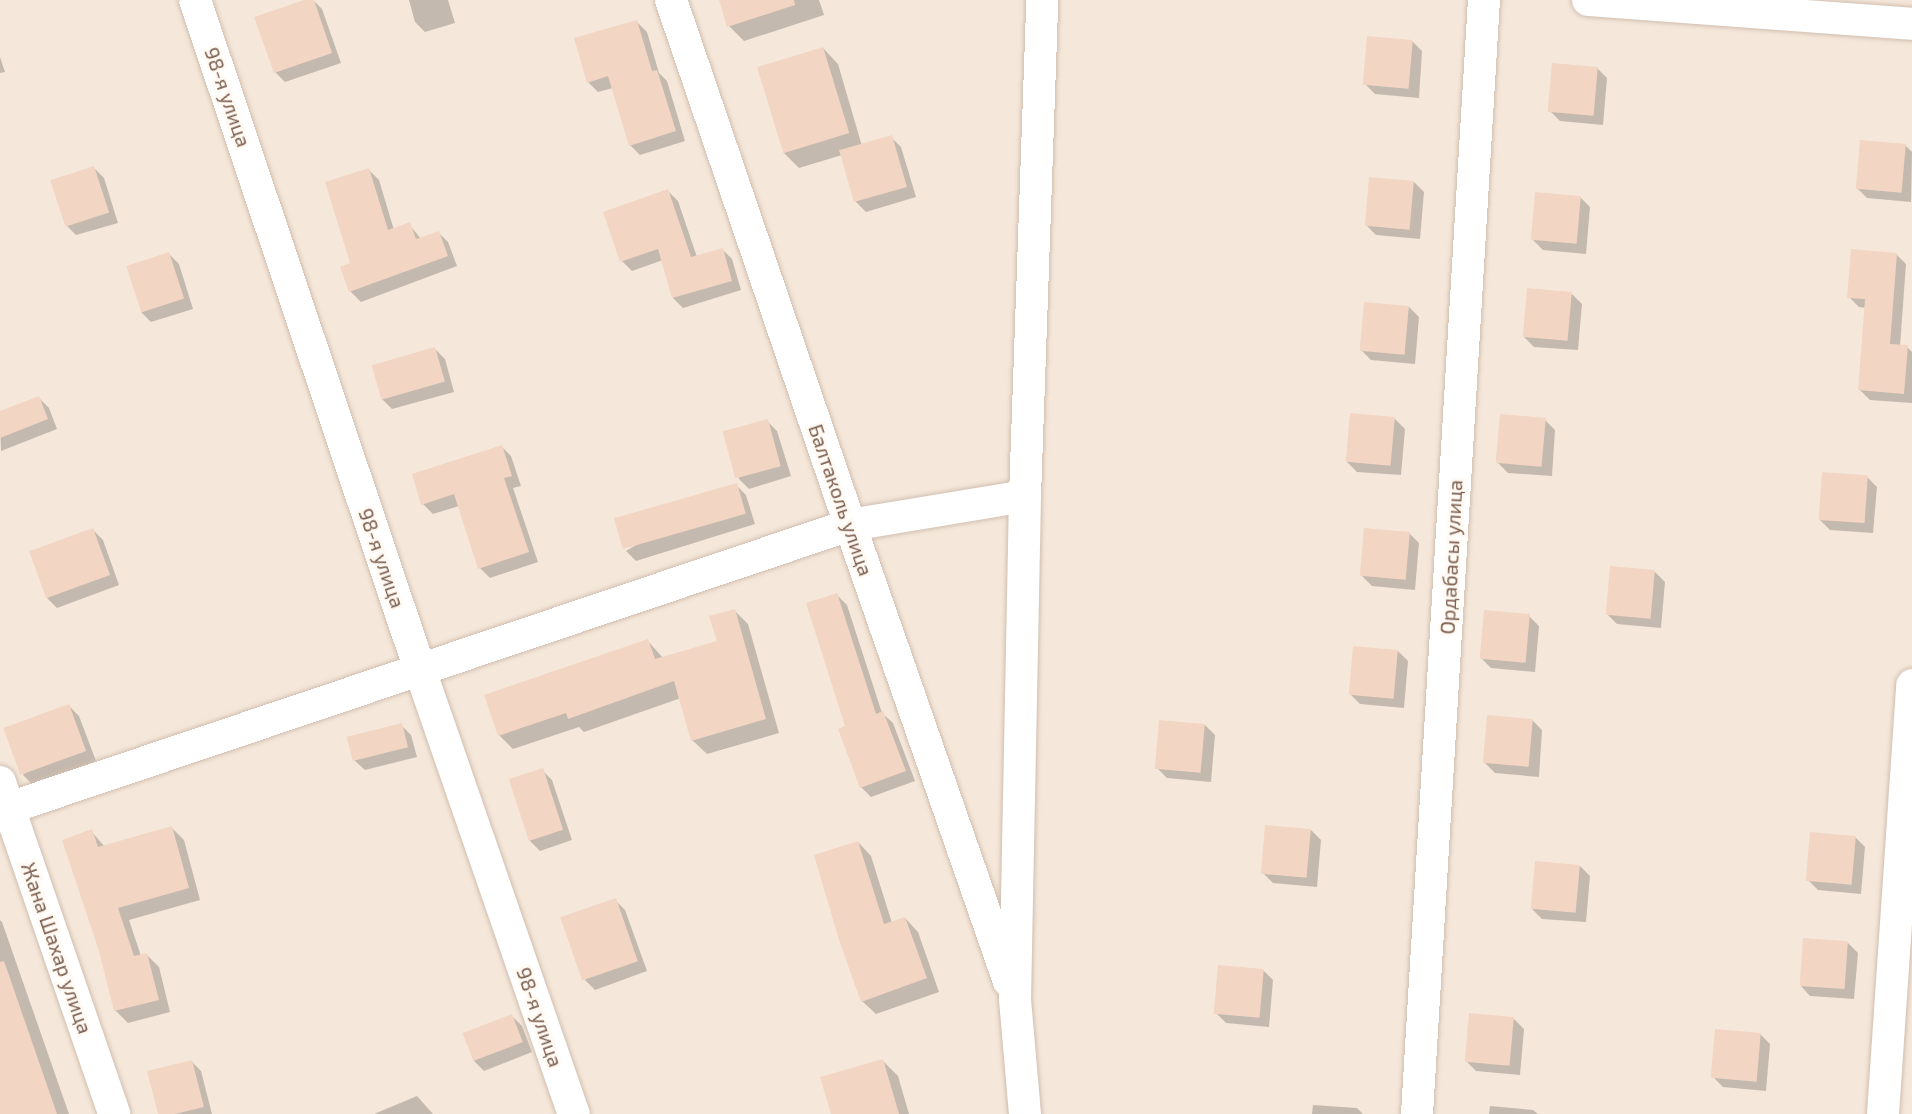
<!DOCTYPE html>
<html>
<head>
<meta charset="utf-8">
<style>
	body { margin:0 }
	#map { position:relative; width:1912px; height:1114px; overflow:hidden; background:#fdf6ec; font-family:"Exo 2",sans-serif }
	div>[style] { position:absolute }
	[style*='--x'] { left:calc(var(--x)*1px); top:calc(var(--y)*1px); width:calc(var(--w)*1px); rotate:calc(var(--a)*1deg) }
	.residential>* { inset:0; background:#f5e8da; transform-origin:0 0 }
	.shadow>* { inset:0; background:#0003 }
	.building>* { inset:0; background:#f3d5c3; transform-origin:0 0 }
	.roads { filter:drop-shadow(0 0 2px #d1beb0) drop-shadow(0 0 2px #d1beb0) }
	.minor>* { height:32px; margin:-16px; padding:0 16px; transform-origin:16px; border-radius:16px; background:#fff }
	span { translate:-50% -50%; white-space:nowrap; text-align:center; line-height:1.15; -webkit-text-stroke:6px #fffaf3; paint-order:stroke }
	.street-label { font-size:20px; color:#7a5c4d }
</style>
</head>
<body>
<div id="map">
	<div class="residential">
		<i style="left:0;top:0;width:1912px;height:1114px"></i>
	</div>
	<div class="shadow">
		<i style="clip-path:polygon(309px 0,313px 0,322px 9px,341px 63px,285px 82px,275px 72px)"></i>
		<i style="clip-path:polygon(409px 0,448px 0,455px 23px,425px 32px,415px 22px)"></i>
		<i style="clip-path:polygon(720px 0,819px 0,824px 15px,744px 41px,729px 26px)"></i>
		<i style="clip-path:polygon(637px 22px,647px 32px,659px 73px,667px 81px,685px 141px,640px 155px,630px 145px,613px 88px,598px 92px,588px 82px)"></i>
		<i style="clip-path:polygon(1412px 41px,1422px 51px,1419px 98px,1375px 94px,1365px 84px)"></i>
		<i style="clip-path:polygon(823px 48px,838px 64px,862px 146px,891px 137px,901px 147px,916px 197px,866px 212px,856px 202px,842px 155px,799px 168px,784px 153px)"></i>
		<i style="clip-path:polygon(0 57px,5px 72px,0 73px)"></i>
		<i style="clip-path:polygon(1597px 68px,1607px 78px,1603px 125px,1560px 121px,1550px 111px)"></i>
		<i style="clip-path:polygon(1905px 145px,1912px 152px,1911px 202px,1867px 198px,1857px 188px)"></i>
		<i style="clip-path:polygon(94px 168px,104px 178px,118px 223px,76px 235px,66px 225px)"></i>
		<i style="clip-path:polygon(369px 170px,379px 180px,394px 230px,409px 224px,421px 239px,438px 232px,448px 242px,457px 266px,361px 302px,351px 292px,342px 268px,352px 264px)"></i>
		<i style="clip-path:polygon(1414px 182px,1424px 192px,1420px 239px,1376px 235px,1366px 225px)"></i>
		<i style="clip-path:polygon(668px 191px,678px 201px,697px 257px,722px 249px,732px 259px,741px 290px,683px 308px,673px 298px,663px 260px,632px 271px,622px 261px)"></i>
		<i style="clip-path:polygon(1580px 197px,1590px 207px,1586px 254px,1543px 250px,1533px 240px)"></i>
		<i style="clip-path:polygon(169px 254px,179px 264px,193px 309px,151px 322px,141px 312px)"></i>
		<i style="clip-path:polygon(1896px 254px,1906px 264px,1900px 346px,1907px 347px,1912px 352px,1912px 403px,1870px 400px,1860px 390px,1866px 308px,1859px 307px,1849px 297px)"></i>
		<i style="clip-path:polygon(1572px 294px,1582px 304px,1578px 350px,1534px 347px,1524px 337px)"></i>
		<i style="clip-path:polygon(1409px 307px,1419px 317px,1415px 364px,1371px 360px,1361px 350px)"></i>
		<i style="clip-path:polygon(435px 349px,445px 359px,454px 392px,392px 409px,382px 399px)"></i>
		<i style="clip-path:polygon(39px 398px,49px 408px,57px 429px,1px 451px,0 413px)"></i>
		<i style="clip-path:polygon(1395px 419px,1405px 429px,1401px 475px,1357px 472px,1347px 462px)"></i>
		<i style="clip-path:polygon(1545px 420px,1555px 430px,1552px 476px,1508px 473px,1498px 463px)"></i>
		<i style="clip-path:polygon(767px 421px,777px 431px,791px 476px,749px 489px,739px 479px,725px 434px)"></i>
		<i style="clip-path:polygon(501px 446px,511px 456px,521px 486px,513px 488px,538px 562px,490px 578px,480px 568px,459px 506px,433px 514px,423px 504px)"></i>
		<i style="clip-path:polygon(1867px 477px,1877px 487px,1873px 533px,1830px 530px,1820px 520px)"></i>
		<i style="clip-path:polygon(736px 485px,746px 495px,755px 524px,636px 561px,626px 551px)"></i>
		<i style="clip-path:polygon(93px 530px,103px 540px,119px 585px,57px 608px,47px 598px)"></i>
		<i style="clip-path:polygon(1409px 533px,1419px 543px,1415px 590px,1372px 586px,1362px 576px)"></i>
		<i style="clip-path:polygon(1655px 572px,1665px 582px,1661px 628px,1617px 624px,1607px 614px)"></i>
		<i style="clip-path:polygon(837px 595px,847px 605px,882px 713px,893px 723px,915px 781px,871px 797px,861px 787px,847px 727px)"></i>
		<i style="clip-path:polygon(734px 610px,748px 624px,779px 733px,707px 754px,692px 740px,681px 698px,584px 732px,579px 727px,513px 749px,499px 735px,647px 640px,663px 658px,718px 642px)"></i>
		<i style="clip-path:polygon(1529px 616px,1539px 626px,1535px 672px,1491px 668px,1481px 658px)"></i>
		<i style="clip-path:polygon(1398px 651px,1408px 661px,1404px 708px,1360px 704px,1350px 694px)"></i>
		<i style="clip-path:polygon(69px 706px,79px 716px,96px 761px,33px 785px,23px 775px)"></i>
		<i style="clip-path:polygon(1532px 720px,1542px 730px,1539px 777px,1495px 773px,1485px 763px)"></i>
		<i style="clip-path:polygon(401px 725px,411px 735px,417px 757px,365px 770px,354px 760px)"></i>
		<i style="clip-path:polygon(1205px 725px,1215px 735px,1211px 782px,1167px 778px,1157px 768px)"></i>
		<i style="clip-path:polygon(542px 770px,552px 780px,572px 840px,540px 851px,530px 841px)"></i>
		<i style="clip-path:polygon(172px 828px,184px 840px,200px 900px,129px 920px,141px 956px,146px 954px,159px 967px,170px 1012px,128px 1023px,115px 1010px,91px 831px,105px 847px)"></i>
		<i style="clip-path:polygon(1311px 830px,1321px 840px,1317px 887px,1273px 883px,1263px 873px)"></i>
		<i style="clip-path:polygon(1855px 837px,1865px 847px,1861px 894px,1818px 890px,1808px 880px)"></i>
		<i style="clip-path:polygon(858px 842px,871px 856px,892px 923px,905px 918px,918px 932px,939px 992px,876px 1014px,862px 1001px)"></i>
		<i style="clip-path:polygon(1580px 866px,1590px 876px,1586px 922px,1542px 919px,1532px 909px)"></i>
		<i style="clip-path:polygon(615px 900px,625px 910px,647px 971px,595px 990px,585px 980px)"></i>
		<i style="clip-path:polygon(0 920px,2px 922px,69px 1114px,0 1114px)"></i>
		<i style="clip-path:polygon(1848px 943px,1858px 953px,1854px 999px,1810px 996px,1800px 985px)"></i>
		<i style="clip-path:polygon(1263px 970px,1273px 980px,1269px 1027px,1226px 1023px,1216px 1013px)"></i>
		<i style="clip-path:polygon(512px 1016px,522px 1026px,532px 1052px,484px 1071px,474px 1061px)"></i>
		<i style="clip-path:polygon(1514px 1019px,1524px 1029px,1520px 1075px,1476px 1071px,1466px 1061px)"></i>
		<i style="clip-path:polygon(1760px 1034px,1770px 1044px,1766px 1091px,1723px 1087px,1713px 1077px)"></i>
		<i style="clip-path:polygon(191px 1061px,201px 1071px,212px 1114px,160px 1114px)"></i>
		<i style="clip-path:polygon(883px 1061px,898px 1076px,909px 1114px,832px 1114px)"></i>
		<i style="clip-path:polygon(417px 1096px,433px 1114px,374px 1114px)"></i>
		<i style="clip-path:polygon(1313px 1105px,1357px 1108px,1363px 1114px,1312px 1114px)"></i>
		<i style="clip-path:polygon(1490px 1106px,1533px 1110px,1538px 1114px,1489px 1114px)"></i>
	</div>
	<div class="building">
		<i style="clip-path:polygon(304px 0,314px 0,332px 53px,274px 73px,254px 17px)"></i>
		<i style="clip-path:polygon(719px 0,794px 0,795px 5px,727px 27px)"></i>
		<i style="clip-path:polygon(637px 20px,652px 71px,657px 70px,676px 131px,629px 146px,608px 76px,587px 83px,574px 38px)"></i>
		<i style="left:1367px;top:36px;width:46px;height:49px;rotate:5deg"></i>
		<i style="left:823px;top:47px;width:90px;height:69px;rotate:73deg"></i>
		<i style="left:1552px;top:63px;width:46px;height:49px;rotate:5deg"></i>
		<i style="left:892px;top:135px;width:54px;height:55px;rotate:74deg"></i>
		<i style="left:1860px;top:140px;width:46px;height:49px;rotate:5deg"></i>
		<i style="left:94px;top:166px;width:49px;height:46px;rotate:72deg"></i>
		<i style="clip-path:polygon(369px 168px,388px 230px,410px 222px,416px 239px,439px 231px,448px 256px,349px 292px,340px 267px,350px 263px,325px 182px)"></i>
		<i style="left:1369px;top:177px;width:45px;height:49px;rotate:5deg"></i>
		<i style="clip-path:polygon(668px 189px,691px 257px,723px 248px,732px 281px,672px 298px,658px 249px,620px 262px,603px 212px)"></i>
		<i style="left:1535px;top:192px;width:46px;height:48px;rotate:5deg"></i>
		<i style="clip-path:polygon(1851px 249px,1897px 253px,1890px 344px,1908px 345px,1904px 394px,1858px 390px,1865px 299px,1847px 298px)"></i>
		<i style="left:169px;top:252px;width:49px;height:45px;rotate:72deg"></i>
		<i style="left:1527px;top:288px;width:45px;height:49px;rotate:5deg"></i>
		<i style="left:1364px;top:302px;width:45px;height:49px;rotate:5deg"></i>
		<i style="left:435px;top:347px;width:36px;height:66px;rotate:74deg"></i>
		<i style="clip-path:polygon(39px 396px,48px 419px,0 438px,0 411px)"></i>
		<i style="left:1350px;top:413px;width:45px;height:49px;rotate:5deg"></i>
		<i style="left:1500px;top:414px;width:46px;height:49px;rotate:5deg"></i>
		<i style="left:768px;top:419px;width:49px;height:47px;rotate:75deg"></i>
		<i style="clip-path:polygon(502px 445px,512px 476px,504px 478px,529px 552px,478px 569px,454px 494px,421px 505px,412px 474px)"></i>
		<i style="left:1822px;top:472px;width:46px;height:48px;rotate:4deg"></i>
		<i style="left:737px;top:483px;width:32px;height:128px;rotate:74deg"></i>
		<i style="left:93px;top:528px;width:50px;height:68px;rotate:70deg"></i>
		<i style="left:1364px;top:528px;width:46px;height:48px;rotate:5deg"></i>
		<i style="left:1610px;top:566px;width:45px;height:49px;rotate:5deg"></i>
		<i style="clip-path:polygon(837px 593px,876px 714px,883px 711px,906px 771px,860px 788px,838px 729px,845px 726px,806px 603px)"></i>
		<i style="clip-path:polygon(735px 609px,766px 719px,691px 741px,674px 681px,568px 719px,566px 713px,498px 736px,484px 695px,648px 639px,655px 659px,717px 641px,709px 616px)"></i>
		<i style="left:1484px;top:610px;width:46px;height:49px;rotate:5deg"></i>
		<i style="left:1353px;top:646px;width:45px;height:49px;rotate:5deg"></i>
		<i style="left:69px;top:704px;width:50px;height:70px;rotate:70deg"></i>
		<i style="left:1487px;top:715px;width:46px;height:48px;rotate:5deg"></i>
		<i style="left:1159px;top:720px;width:46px;height:49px;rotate:5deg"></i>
		<i style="left:402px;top:723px;width:25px;height:57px;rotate:76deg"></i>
		<i style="left:543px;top:768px;width:65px;height:36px;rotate:72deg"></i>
		<i style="left:1265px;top:825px;width:46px;height:49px;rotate:5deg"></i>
		<i style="clip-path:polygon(172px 826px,189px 888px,118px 908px,134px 956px,147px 953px,159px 1000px,114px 1011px,99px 951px,62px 840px,92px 829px,98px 847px)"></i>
		<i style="left:1810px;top:832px;width:46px;height:49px;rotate:5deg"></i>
		<i style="clip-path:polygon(858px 841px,884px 924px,905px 917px,927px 978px,861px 1002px,839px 940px,814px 855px)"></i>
		<i style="left:1535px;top:861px;width:45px;height:48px;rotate:5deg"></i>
		<i style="left:616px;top:898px;width:67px;height:59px;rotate:71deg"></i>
		<i style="left:1803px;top:938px;width:45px;height:48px;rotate:4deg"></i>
		<i style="clip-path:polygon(4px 961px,57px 1114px,0 1114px,0 962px)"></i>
		<i style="left:1218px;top:965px;width:46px;height:49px;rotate:5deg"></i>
		<i style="left:1469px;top:1013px;width:45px;height:49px;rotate:5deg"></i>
		<i style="left:512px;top:1014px;width:30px;height:53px;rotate:69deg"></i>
		<i style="left:1715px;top:1029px;width:46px;height:49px;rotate:5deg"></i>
		<i style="clip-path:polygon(883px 1059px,899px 1114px,831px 1114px,820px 1077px)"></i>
		<i style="clip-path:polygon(192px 1060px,204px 1107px,175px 1114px,158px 1114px,147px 1071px)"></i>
	</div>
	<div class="roads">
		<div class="minor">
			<i style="--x:195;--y:0;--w:707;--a:71.44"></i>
			<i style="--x:420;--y:670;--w:470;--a:70.9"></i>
			<i style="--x:671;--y:0;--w:555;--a:71.17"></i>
			<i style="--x:850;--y:525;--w:483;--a:70.8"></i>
			<i style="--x:1588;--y:0;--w:325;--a:4.2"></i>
			<i style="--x:0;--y:782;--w:351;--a:71"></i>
			<i style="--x:0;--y:811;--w:897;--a:-18.6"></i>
			<i style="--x:850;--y:525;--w:177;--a:-9.4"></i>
			<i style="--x:1025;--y:1114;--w:115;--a:-95"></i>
			<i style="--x:1015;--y:999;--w:503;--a:-88.86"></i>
			<i style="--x:1025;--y:496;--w:496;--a:-88"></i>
			<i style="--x:1417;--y:1114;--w:1116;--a:-86.56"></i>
			<i style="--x:1883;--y:1114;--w:430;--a:-86.1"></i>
		</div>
	</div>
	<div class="street-label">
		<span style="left:228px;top:97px;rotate:71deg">98-я улица</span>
		<span style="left:841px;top:500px;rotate:71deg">Балтаколь улица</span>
		<span style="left:1451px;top:557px;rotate:-87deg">Ордабасы улица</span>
		<span style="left:382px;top:558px;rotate:71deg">98-я улица</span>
		<span style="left:57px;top:948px;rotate:71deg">Жана Шахар улица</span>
		<span style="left:540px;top:1017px;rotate:71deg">98-я улица</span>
	</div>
</div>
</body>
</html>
